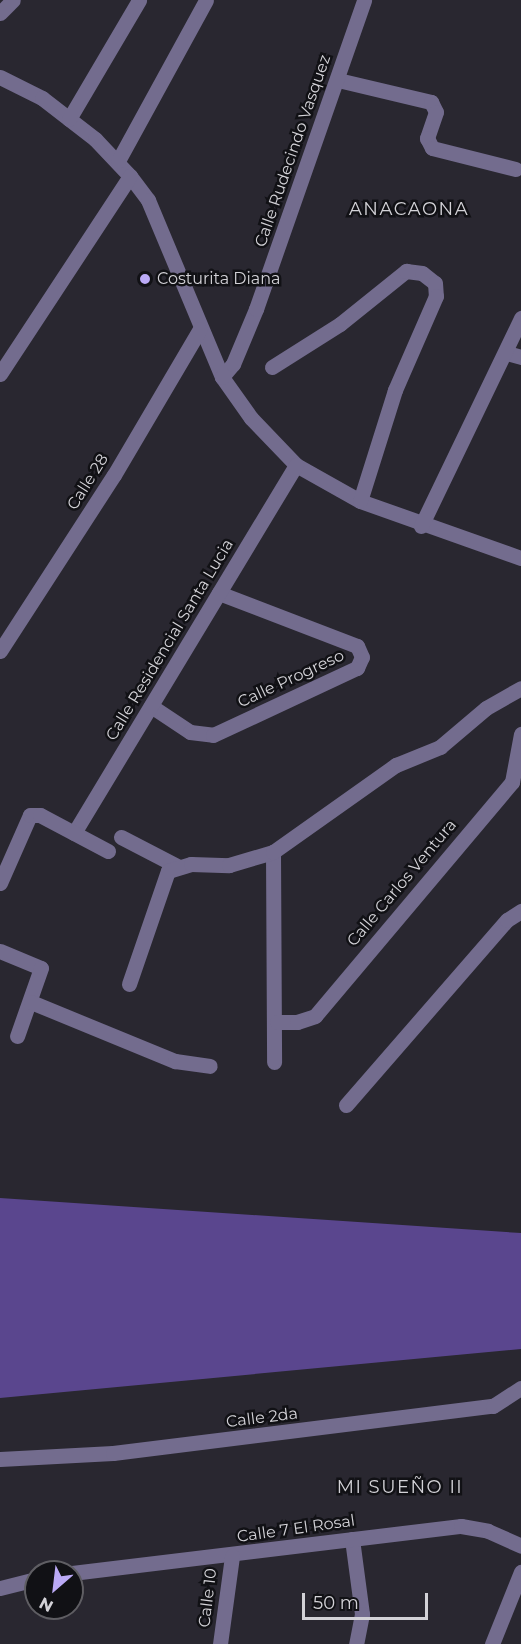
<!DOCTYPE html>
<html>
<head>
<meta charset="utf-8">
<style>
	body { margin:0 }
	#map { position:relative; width:521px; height:1644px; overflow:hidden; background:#292730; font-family:Montserrat,sans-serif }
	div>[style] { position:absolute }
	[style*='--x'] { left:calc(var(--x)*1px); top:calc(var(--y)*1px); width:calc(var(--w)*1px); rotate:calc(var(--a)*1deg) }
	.forest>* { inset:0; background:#5a468e }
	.minor>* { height:15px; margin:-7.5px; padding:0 7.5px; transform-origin:7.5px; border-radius:7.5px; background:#736c8e }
	.dots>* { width:16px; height:16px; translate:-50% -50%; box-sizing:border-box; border:3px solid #111115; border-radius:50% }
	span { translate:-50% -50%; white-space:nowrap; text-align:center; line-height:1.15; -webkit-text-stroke:5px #111115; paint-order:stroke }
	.street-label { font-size:16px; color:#d3d2d7 }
	.poi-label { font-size:16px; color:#d3d2d7 }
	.left { translate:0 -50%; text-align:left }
	.neighbourhood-label { font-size:18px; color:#d3d2d7; letter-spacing:1.5px }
	.north { position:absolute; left:24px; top:1560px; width:60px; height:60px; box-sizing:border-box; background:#111115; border:2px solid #5f5e63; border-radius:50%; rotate:208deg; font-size:16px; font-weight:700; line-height:24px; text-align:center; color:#d3d2d7 }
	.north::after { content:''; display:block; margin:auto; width:21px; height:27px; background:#bbaaf6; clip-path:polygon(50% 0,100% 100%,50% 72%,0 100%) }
	.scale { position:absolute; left:302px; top:1593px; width:126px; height:27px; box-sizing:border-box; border:3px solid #d3d2d7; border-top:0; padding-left:8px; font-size:18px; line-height:21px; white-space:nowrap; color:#d3d2d7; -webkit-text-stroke:4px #111115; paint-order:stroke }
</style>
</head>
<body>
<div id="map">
	<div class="forest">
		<i style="clip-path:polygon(0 1198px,521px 1233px,521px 1349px,0 1398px)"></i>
	</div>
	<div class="minor">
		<i style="--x:0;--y:13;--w:18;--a:-45"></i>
		<i style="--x:0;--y:77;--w:47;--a:26.6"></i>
		<i style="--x:42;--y:98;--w:67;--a:37.7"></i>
		<i style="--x:95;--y:139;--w:51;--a:46.6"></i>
		<i style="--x:130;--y:176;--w:30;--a:53"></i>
		<i style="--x:148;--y:200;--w:192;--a:67.3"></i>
		<i style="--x:222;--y:377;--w:50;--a:54.7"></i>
		<i style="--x:251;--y:418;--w:65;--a:46.2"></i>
		<i style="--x:296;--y:465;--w:73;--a:29.4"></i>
		<i style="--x:360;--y:501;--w:171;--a:19.5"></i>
		<i style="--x:338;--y:80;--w:96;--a:13.3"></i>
		<i style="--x:431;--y:102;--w:11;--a:63"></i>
		<i style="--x:436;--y:112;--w:28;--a:109"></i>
		<i style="--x:427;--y:138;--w:11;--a:63"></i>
		<i style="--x:432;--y:148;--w:86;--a:14.2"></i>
		<i style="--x:69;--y:119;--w:138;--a:-59.5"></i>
		<i style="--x:118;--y:161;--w:183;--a:-61.3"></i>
		<i style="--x:507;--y:353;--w:15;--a:16"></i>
		<i style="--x:272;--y:367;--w:80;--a:-32.3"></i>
		<i style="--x:340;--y:324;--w:85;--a:-38.8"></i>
		<i style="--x:406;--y:271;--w:16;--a:7"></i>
		<i style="--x:422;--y:273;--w:16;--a:38"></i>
		<i style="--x:435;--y:283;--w:13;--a:86"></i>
		<i style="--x:436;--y:296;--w:103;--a:113.6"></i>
		<i style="--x:395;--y:390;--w:116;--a:107.5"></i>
		<i style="--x:0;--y:374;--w:237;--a:-56.7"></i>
		<i style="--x:222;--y:377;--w:17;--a:-50"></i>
		<i style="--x:233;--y:364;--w:60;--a:-67.3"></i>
		<i style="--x:256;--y:309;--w:327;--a:-70.7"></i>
		<i style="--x:421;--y:526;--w:231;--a:-64.3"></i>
		<i style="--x:0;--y:651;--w:210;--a:-57.1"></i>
		<i style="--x:114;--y:475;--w:169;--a:-59.5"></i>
		<i style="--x:151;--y:706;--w:47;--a:33.7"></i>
		<i style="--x:190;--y:732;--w:23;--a:7"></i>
		<i style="--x:213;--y:735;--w:159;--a:-25"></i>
		<i style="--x:357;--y:668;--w:12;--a:-66"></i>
		<i style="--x:362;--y:657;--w:12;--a:-114"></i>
		<i style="--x:357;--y:646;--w:148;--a:-159"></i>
		<i style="--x:74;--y:833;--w:430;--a:-58.9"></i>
		<i style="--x:121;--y:837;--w:63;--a:27.4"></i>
		<i style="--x:273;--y:852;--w:210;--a:89.7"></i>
		<i style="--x:0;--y:883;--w:74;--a:-66.2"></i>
		<i style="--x:30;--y:815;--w:10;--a:0"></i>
		<i style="--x:40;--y:815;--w:77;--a:27.9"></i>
		<i style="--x:0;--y:951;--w:44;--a:22.5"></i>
		<i style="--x:41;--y:968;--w:72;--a:109.4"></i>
		<i style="--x:129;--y:984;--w:120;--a:-71"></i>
		<i style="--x:168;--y:871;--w:24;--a:-17"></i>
		<i style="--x:191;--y:864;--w:38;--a:2"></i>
		<i style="--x:229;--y:865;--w:46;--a:-16.5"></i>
		<i style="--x:273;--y:852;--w:151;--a:-35.3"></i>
		<i style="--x:396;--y:765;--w:48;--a:-22.2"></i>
		<i style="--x:440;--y:747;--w:60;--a:-40.3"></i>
		<i style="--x:486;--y:708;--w:40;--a:-29.7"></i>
		<i style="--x:31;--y:1002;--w:156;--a:22.3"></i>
		<i style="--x:175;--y:1061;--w:35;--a:8"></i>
		<i style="--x:277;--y:1022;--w:20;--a:0"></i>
		<i style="--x:297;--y:1022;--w:19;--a:-18"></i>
		<i style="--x:315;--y:1016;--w:306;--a:-49.9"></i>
		<i style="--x:512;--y:782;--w:49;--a:-79.4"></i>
		<i style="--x:346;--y:1105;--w:245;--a:-49"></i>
		<i style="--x:507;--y:920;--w:17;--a:-33"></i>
		<i style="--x:0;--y:1459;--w:113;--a:-3"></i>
		<i style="--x:113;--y:1453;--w:383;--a:-7.1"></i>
		<i style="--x:493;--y:1406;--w:33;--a:-33"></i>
		<i style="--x:352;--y:1539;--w:76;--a:82.4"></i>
		<i style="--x:362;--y:1614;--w:31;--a:101"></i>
		<i style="--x:72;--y:1573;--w:392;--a:-6.9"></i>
		<i style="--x:461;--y:1526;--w:27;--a:10"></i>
		<i style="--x:488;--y:1531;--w:36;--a:24"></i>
		<i style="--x:0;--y:1588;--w:37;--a:-14"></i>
		<i style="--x:220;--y:1644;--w:89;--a:-82.2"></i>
		<i style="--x:492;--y:1644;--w:78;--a:-68.1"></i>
	</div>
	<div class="dots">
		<i style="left:145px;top:279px;background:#bbaaf6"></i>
	</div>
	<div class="street-label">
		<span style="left:293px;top:151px;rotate:-71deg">Calle Rudecindo Vasquez</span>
		<span style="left:88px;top:482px;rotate:-58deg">Calle 28</span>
		<span style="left:170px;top:640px;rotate:-59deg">Calle Residencial Santa Lucia</span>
		<span style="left:291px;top:679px;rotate:-25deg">Calle Progreso</span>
		<span style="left:402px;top:883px;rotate:-50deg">Calle Carlos Ventura</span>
		<span style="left:262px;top:1418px;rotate:-7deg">Calle 2da</span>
		<span style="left:296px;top:1529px;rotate:-8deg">Calle 7 El Rosal</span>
		<span style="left:208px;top:1598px;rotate:-83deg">Calle 10</span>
	</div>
	<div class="poi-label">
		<span class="left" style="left:157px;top:279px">Costurita Diana</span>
	</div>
	<div class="neighbourhood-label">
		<span style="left:409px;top:209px">ANACAONA</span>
		<span style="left:400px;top:1487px">MI SUEÑO II</span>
	</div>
	<div class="north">N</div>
	<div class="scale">50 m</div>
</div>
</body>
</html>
